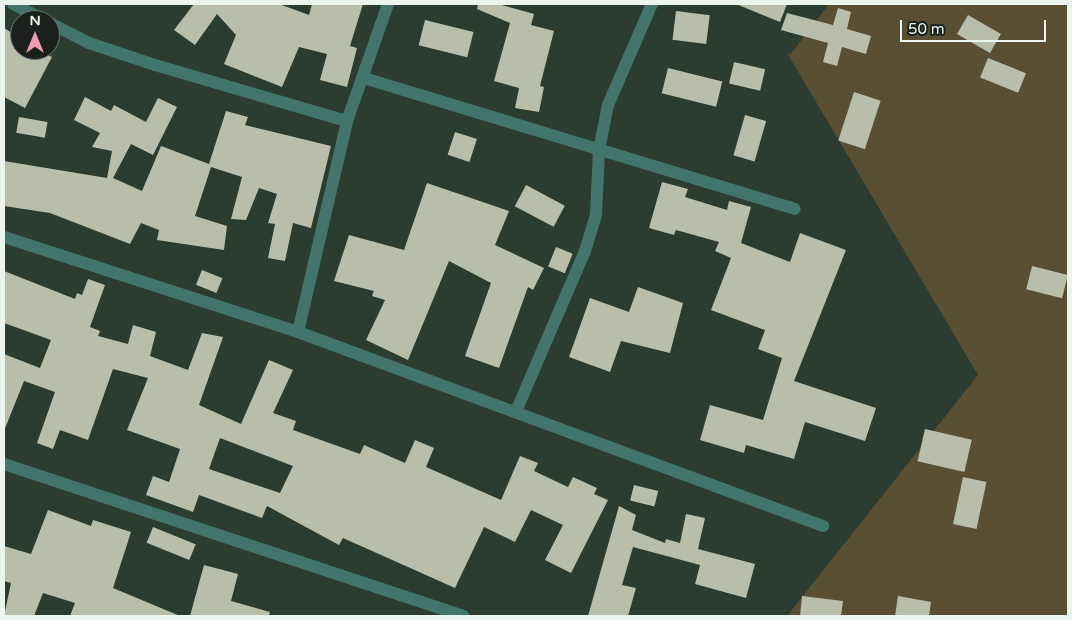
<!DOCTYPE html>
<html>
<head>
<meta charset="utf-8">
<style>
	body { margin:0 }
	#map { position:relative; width:1072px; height:620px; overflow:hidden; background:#2d3c30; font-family:"Varela Round",sans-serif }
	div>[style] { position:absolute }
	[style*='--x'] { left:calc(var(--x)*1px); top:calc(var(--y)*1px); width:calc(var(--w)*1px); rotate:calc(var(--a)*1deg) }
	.green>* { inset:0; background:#594f33 }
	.building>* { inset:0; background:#b9beab; transform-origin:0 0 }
	.minor>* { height:12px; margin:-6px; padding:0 6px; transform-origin:6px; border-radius:6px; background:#42766d }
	span { translate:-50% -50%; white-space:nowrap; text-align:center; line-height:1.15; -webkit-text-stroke:5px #1a211c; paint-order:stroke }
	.frame { position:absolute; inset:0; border:5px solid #ecf5ed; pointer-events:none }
	.north { position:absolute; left:10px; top:10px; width:50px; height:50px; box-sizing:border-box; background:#1a211c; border:1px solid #6e7670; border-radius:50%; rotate:0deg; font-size:14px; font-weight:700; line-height:20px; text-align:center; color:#ecf5ed }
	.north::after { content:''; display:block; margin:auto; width:18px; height:22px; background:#f19ab4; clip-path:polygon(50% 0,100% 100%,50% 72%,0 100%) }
	.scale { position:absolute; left:900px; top:20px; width:146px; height:22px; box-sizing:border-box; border:2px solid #ecf5ed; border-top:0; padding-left:6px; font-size:15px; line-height:18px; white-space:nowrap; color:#ecf5ed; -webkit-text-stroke:4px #1a211c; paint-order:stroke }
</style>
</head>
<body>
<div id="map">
	<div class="green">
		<i style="clip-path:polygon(829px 4px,1068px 4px,1068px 616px,787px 616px,978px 375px,787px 53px,790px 55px)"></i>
	</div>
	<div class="building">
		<i style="clip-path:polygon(194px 4px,279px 4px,309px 15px,312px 4px,363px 4px,350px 46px,357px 48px,347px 87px,320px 80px,327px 54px,299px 47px,282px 87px,224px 64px,236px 35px,217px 14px,195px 45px,174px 30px)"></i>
		<i style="clip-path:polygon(478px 4px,498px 4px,534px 14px,531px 25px,554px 31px,540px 86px,544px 87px,539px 112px,515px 108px,519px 88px,494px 81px,510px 23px,477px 9px)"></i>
		<i style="clip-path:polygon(736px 4px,787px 4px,780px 22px)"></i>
		<i style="clip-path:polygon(838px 8px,851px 12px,847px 29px,871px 36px,866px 54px,842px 47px,837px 66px,823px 62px,828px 43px,781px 30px,787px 13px,833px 25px)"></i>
		<i style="left:676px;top:11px;width:34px;height:29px;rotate:7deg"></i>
		<i style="left:968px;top:15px;width:38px;height:22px;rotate:30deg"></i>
		<i style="left:425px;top:20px;width:50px;height:26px;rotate:14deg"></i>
		<i style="clip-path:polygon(4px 28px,20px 38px,20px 50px,38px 50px,52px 57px,25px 108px,4px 97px)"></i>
		<i style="left:988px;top:58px;width:41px;height:21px;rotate:22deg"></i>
		<i style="left:734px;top:62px;width:32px;height:22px;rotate:13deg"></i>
		<i style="left:668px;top:68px;width:56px;height:26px;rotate:14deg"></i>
		<i style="left:854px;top:92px;width:28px;height:51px;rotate:18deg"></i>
		<i style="clip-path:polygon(85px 97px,111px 111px,114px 105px,146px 122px,158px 98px,177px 107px,153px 155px,131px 144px,113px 178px,142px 191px,161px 146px,209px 164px,226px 111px,248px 117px,245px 125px,331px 146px,311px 228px,293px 223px,285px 261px,268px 258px,275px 224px,268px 223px,277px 194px,259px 188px,246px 220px,231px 219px,242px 177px,211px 167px,195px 216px,227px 226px,224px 250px,157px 240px,159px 230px,141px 223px,130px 244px,50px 213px,4px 206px,4px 161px,107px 178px,112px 151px,92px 147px,100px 133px,74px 120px)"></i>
		<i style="left:745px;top:115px;width:22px;height:42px;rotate:16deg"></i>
		<i style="left:19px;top:117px;width:29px;height:16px;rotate:10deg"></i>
		<i style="left:455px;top:132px;width:23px;height:24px;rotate:18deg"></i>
		<i style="clip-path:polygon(662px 182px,688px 189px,685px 197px,727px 210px,729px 201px,751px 207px,741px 243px,790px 262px,800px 233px,846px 250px,794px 381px,876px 408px,865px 441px,805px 422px,794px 459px,746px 445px,744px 453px,700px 440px,710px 405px,763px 420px,782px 358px,758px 349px,765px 330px,711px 310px,731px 258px,715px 251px,719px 242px,676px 230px,674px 235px,649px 228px)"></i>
		<i style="clip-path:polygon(427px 183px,509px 211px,495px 245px,544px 268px,533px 290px,528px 287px,499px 368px,465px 356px,491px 283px,449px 261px,408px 360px,366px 340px,385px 300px,372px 296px,374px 291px,334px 281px,349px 235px,404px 250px)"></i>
		<i style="left:526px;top:185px;width:44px;height:24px;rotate:28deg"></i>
		<i style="left:556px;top:247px;width:18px;height:21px;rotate:22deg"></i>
		<i style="left:1032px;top:266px;width:37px;height:24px;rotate:14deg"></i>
		<i style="left:202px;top:270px;width:22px;height:16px;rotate:22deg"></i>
		<i style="clip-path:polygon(evenodd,4px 271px,75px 299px,77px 293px,82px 295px,88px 279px,105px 285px,90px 327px,100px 331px,98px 336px,128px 344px,133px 325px,156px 332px,150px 356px,188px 370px,202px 333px,223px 337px,199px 405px,241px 424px,269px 360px,293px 370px,273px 413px,296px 421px,293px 430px,360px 454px,364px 445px,405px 463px,415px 440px,434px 448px,426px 467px,501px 500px,520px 456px,538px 463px,534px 471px,568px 487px,573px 477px,597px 488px,594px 494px,608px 500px,571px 573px,545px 560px,563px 525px,531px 510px,515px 542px,484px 527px,455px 588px,343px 538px,339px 545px,267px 506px,262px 518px,199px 495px,193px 512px,146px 495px,153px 476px,169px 482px,180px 449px,127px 430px,148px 378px,113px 369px,88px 440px,60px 430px,53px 449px,37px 443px,55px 392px,24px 381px,4px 431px,4px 354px,40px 368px,51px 340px,4px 323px,4px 271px,220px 438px,293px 466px,280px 493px,209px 469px,220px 438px)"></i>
		<i style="clip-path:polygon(638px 287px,683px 303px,670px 353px,621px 341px,610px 372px,569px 357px,590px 298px,629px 312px)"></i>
		<i style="left:925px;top:429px;width:48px;height:33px;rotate:13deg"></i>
		<i style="left:963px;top:477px;width:24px;height:48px;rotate:12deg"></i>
		<i style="left:634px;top:485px;width:25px;height:16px;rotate:14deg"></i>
		<i style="clip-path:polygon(619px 506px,636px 515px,632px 530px,665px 543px,666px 539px,680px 543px,686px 514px,705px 518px,698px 549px,755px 564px,746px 598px,695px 584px,700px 565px,633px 547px,622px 585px,636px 588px,628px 616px,588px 616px)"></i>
		<i style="clip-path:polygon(48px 510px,91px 526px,93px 520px,131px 532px,113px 588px,180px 616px,70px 616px,75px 603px,43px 593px,34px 616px,4px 616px,11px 583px,4px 581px,4px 546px,31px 554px)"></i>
		<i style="left:153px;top:527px;width:46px;height:17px;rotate:22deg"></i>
		<i style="clip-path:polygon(204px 565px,238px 574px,231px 601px,270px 612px,269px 616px,190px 616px)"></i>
		<i style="clip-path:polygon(802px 596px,843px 601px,841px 616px,800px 616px)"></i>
		<i style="clip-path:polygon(898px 596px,931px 602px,929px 616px,895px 616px)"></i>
	</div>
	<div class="minor">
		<i style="--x:13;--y:4;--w:36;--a:27"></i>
		<i style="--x:50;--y:23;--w:44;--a:27.1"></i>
		<i style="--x:89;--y:43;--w:70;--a:18.4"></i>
		<i style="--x:155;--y:65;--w:200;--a:16.3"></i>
		<i style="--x:364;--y:78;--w:450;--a:16.9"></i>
		<i style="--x:4;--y:237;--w:309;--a:17.9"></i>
		<i style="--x:298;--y:332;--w:560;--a:20.28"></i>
		<i style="--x:298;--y:332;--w:217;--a:-76.9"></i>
		<i style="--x:347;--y:121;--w:124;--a:-70.7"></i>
		<i style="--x:517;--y:409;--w:172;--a:-66.7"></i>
		<i style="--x:585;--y:251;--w:39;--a:-73"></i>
		<i style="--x:596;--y:214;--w:64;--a:-87.3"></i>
		<i style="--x:599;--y:150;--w:46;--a:-78.7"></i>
		<i style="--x:608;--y:105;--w:110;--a:-66.5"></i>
		<i style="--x:4;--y:464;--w:484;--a:18.3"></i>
	</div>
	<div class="frame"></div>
	<div class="north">N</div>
	<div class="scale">50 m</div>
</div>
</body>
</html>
